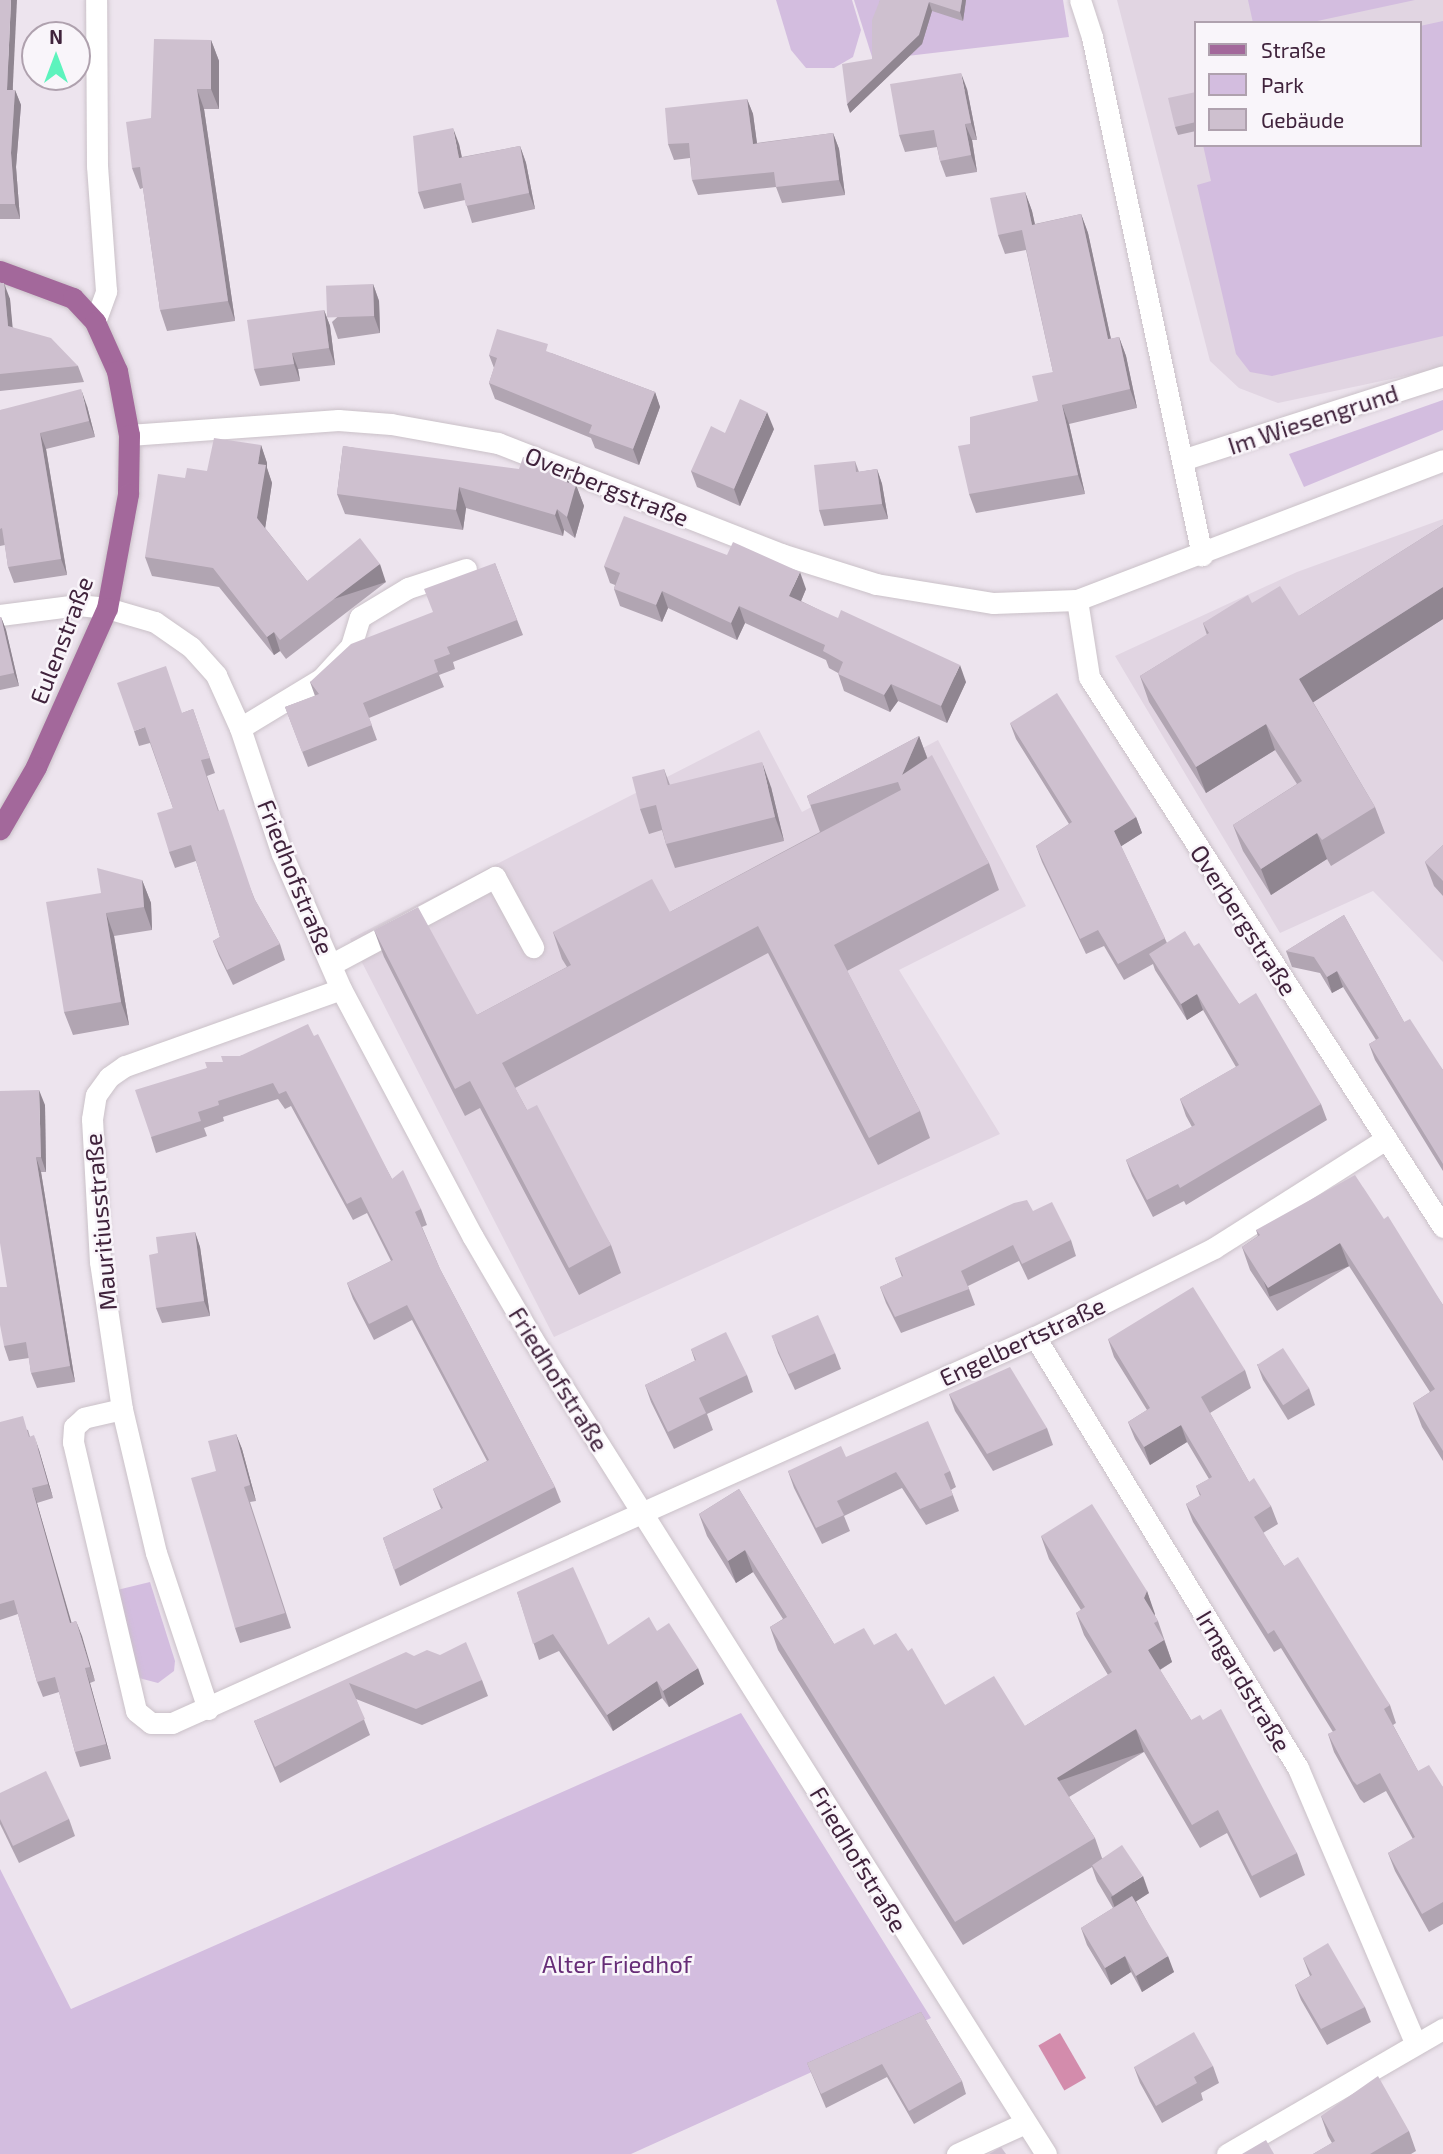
<!DOCTYPE html>
<html>
<head>
<meta charset="utf-8">
<style>
	body { margin:0 }
	#map { position:relative; width:1443px; height:2154px; overflow:hidden; background:#ede4ee; font-family:"Exo 2",sans-serif }
	div>[style] { position:absolute }
	[style*='--x'] { left:calc(var(--x)*1px); top:calc(var(--y)*1px); width:calc(var(--w)*1px); rotate:calc(var(--a)*1deg) }
	.built>* { inset:0; background:#e1d5e2 }
	.green>* { inset:0; background:#d3bddf }
	.water>* { inset:0; background:#d38cac; transform-origin:0 0 }
	.roads { filter:drop-shadow(0 0 2px #cac1c8) drop-shadow(0 0 2px #cac1c8) }
	.minor>* { height:21px; margin:-10.5px; padding:0 10.5px; transform-origin:10.5px; border-radius:10.5px; background:#fff }
	.major>* { height:21px; margin:-10.5px; padding:0 10.5px; transform-origin:10.5px; border-radius:10.5px; background:#a3689b }
	.wall>* { inset:0; background:#b1a5b2 }
	.shaded-wall>* { inset:0; background:#908691; transform-origin:0 0 }
	.building>* { inset:0; background:#cec0cf; transform-origin:0 0 }
	span { translate:-50% -50%; white-space:nowrap; text-align:center; line-height:1.15; -webkit-text-stroke:5px #f9f5fa; paint-order:stroke }
	.street-label { font-size:24px; color:#40233c }
	.park-label { font-size:24px; color:#672d77 }
	.legend { position:absolute; left:1194px; top:21px; width:228px; height:126px; box-sizing:border-box; background:#f9f5fa; border:2px solid #afa1ae; margin:0; padding:9px 12px; list-style:none; font-size:21px; color:#40233c }
	.legend li { display:flex; align-items:center; gap:14px; height:35px }
	.legend b { width:35px; border:2px solid #afa1ae }
	.north { position:absolute; left:21px; top:21px; width:70px; height:70px; box-sizing:border-box; background:#f9f5fa; border:2px solid #afa1ae; border-radius:50%; rotate:0deg; font-size:19px; font-weight:700; line-height:28px; text-align:center; color:#40233c }
	.north::after { content:''; display:block; margin:auto; width:24px; height:32px; background:#5df3bd; clip-path:polygon(50% 0,100% 100%,50% 72%,0 100%) }
</style>
</head>
<body>
<div id="map">
	<div class="built">
		<i style="clip-path:polygon(evenodd,1117px 0,1443px 0,1443px 368px,1278px 403px,1239px 388px,1210px 361px,1117px 0,1196px 23px,1420px 23px,1420px 145px,1196px 145px,1196px 23px)"></i>
		<i style="clip-path:polygon(1443px 519px,1443px 962px,1373px 891px,1280px 933px,1115px 656px,1297px 572px)"></i>
		<i style="clip-path:polygon(759px 730px,802px 812px,938px 740px,1026px 906px,899px 970px,1000px 1134px,554px 1337px,350px 939px)"></i>
	</div>
	<div class="green">
		<i style="clip-path:polygon(776px 0,852px 0,861px 30px,853px 57px,834px 68px,806px 68px,791px 50px)"></i>
		<i style="clip-path:polygon(854px 0,1063px 0,1069px 37px,873px 60px)"></i>
		<i style="clip-path:polygon(1248px 0,1415px 0,1308px 23px,1253px 23px)"></i>
		<i style="clip-path:polygon(1443px 21px,1443px 336px,1272px 376px,1250px 372px,1236px 354px,1197px 185px,1211px 181px,1203px 145px,1420px 145px,1420px 26px)"></i>
		<i style="clip-path:polygon(1443px 400px,1443px 430px,1304px 487px,1289px 454px)"></i>
		<i style="clip-path:polygon(150px 1582px,175px 1661px,174px 1671px,158px 1683px,139px 1678px,113px 1591px)"></i>
		<i style="clip-path:polygon(741px 1713px,931px 2018px,631px 2154px,0 2154px,0 1869px,71px 2009px)"></i>
	</div>
	<div class="water">
		<i style="left:1060px;top:2033px;width:52px;height:25px;rotate:60deg"></i>
	</div>
	<div class="roads">
		<div class="minor">
			<i style="--x:1080;--y:0;--w:39;--a:72"></i>
			<i style="--x:1092;--y:37;--w:530;--a:78.01"></i>
			<i style="--x:95;--y:322;--w:33;--a:-70"></i>
			<i style="--x:106;--y:291;--w:125;--a:-94.1"></i>
			<i style="--x:97;--y:166;--w:166;--a:-90.3"></i>
			<i style="--x:129;--y:435;--w:210;--a:-4.1"></i>
			<i style="--x:338;--y:420;--w:53;--a:4.3"></i>
			<i style="--x:391;--y:424;--w:109;--a:10.1"></i>
			<i style="--x:498;--y:443;--w:304;--a:21.4"></i>
			<i style="--x:781;--y:554;--w:100;--a:17.5"></i>
			<i style="--x:876;--y:584;--w:119;--a:9.2"></i>
			<i style="--x:993;--y:603;--w:84;--a:-2"></i>
			<i style="--x:1077;--y:600;--w:392;--a:-20.9"></i>
			<i style="--x:1182;--y:460;--w:274;--a:-17.8"></i>
			<i style="--x:1077;--y:600;--w:78;--a:81.1"></i>
			<i style="--x:1089;--y:677;--w:654;--a:57.23"></i>
			<i style="--x:0;--y:615;--w:79;--a:-7.3"></i>
			<i style="--x:78;--y:605;--w:29;--a:6"></i>
			<i style="--x:107;--y:608;--w:50;--a:16.3"></i>
			<i style="--x:155;--y:622;--w:44;--a:34.8"></i>
			<i style="--x:191;--y:647;--w:38;--a:48"></i>
			<i style="--x:216;--y:675;--w:58;--a:65.6"></i>
			<i style="--x:240;--y:728;--w:133;--a:71.6"></i>
			<i style="--x:282;--y:854;--w:147;--a:66.4"></i>
			<i style="--x:341;--y:989;--w:281;--a:62"></i>
			<i style="--x:473;--y:1237;--w:117;--a:59.7"></i>
			<i style="--x:532;--y:1338;--w:964;--a:57.79"></i>
			<i style="--x:240;--y:728;--w:95;--a:-31.2"></i>
			<i style="--x:321;--y:679;--w:45;--a:-47.7"></i>
			<i style="--x:351;--y:646;--w:30;--a:-73"></i>
			<i style="--x:360;--y:617;--w:56;--a:-31.1"></i>
			<i style="--x:408;--y:588;--w:61;--a:-18.1"></i>
			<i style="--x:332;--y:964;--w:185;--a:-28.1"></i>
			<i style="--x:495;--y:877;--w:80;--a:61.5"></i>
			<i style="--x:1035;--y:1337;--w:505;--a:58.61"></i>
			<i style="--x:1298;--y:1768;--w:300;--a:66.9"></i>
			<i style="--x:122;--y:1409;--w:39;--a:167"></i>
			<i style="--x:84;--y:1418;--w:13;--a:138"></i>
			<i style="--x:74;--y:1427;--w:15;--a:94"></i>
			<i style="--x:73;--y:1442;--w:276;--a:76.8"></i>
			<i style="--x:136;--y:1711;--w:19;--a:39"></i>
			<i style="--x:151;--y:1723;--w:21;--a:0"></i>
			<i style="--x:172;--y:1723;--w:945;--a:-24.1"></i>
			<i style="--x:1035;--y:1337;--w:200;--a:-26.4"></i>
			<i style="--x:1214;--y:1248;--w:204;--a:-32.4"></i>
			<i style="--x:208;--y:1709;--w:164;--a:-108.4"></i>
			<i style="--x:156;--y:1553;--w:148;--a:-103.3"></i>
			<i style="--x:122;--y:1409;--w:149;--a:-98.5"></i>
			<i style="--x:100;--y:1262;--w:143;--a:-93.2"></i>
			<i style="--x:92;--y:1119;--w:24;--a:-81"></i>
			<i style="--x:96;--y:1095;--w:22;--a:-54"></i>
			<i style="--x:109;--y:1077;--w:19;--a:-35"></i>
			<i style="--x:125;--y:1066;--w:229;--a:-19.6"></i>
			<i style="--x:957;--y:2154;--w:75;--a:-24.5"></i>
			<i style="--x:1227;--y:2154;--w:250;--a:-30.1"></i>
		</div>
		<div class="major">
			<i style="--x:0;--y:271;--w:78;--a:20.3"></i>
			<i style="--x:73;--y:298;--w:33;--a:47"></i>
			<i style="--x:95;--y:322;--w:54;--a:65.8"></i>
			<i style="--x:117;--y:371;--w:65;--a:79.4"></i>
			<i style="--x:129;--y:435;--w:59;--a:91"></i>
			<i style="--x:128;--y:494;--w:116;--a:100.4"></i>
			<i style="--x:107;--y:608;--w:174;--a:114.1"></i>
			<i style="--x:36;--y:767;--w:72;--a:120.1"></i>
		</div>
	</div>
	<div class="wall">
		<i style="clip-path:polygon(0 0,13px 90px,15px 90px,21px 105px,16px 167px,20px 219px,0 219px)"></i>
		<i style="clip-path:polygon(880px 0,966px 0,963px 21px,932px 11px,922px 44px,850px 113px,872px 59px)"></i>
		<i style="clip-path:polygon(211px 40px,219px 61px,219px 109px,204px 109px,235px 321px,167px 331px,160px 310px,143px 188px,140px 189px,132px 168px,151px 118px)"></i>
		<i style="clip-path:polygon(967px 89px,977px 140px,972px 140px,977px 172px,946px 177px,940px 161px,937px 147px,905px 152px,899px 135px)"></i>
		<i style="clip-path:polygon(1196px 92px,1196px 131px,1178px 135px,1175px 127px)"></i>
		<i style="clip-path:polygon(747px 99px,753px 114px,757px 143px,833px 133px,839px 149px,845px 195px,782px 203px,776px 187px,698px 195px,692px 180px,690px 158px,674px 160px,668px 144px)"></i>
		<i style="clip-path:polygon(459px 144px,462px 157px,520px 146px,526px 163px,535px 209px,472px 223px,465px 200px,424px 209px,418px 192px)"></i>
		<i style="clip-path:polygon(1025px 192px,1032px 211px,1035px 224px,1081px 214px,1088px 233px,1111px 339px,1119px 337px,1126px 356px,1137px 408px,1069px 424px,1085px 494px,976px 513px,969px 494px,970px 444px,1038px 401px,1053px 372px,1026px 250px,1005px 254px,998px 235px)"></i>
		<i style="clip-path:polygon(0 283px,10px 299px,12px 327px,78px 366px,84px 382px,0 391px)"></i>
		<i style="clip-path:polygon(373px 284px,379px 301px,380px 333px,338px 339px,332px 322px)"></i>
		<i style="clip-path:polygon(324px 310px,330px 326px,335px 365px,298px 369px,300px 381px,260px 386px,254px 369px)"></i>
		<i style="clip-path:polygon(551px 353px,655px 392px,660px 407px,639px 465px,595px 448px,591px 438px,495px 399px,489px 383px,494px 368px,489px 355px)"></i>
		<i style="clip-path:polygon(87px 406px,95px 437px,46px 449px,67px 575px,14px 583px,8px 567px,5px 545px,0 546px,0 410px)"></i>
		<i style="clip-path:polygon(774px 429px,740px 506px,697px 487px,691px 471px,725px 433px)"></i>
		<i style="clip-path:polygon(261px 445px,267px 463px,267px 468px,272px 483px,265px 528px,307px 581px,386px 582px,286px 659px,280px 651px,274px 655px,219px 587px,152px 576px,145px 557px,185px 478px,207px 471px)"></i>
		<i style="clip-path:polygon(343px 446px,576px 485px,584px 506px,575px 538px,564px 530px,563px 536px,466px 508px,463px 530px,345px 514px,337px 494px)"></i>
		<i style="clip-path:polygon(855px 461px,859px 472px,877px 469px,882px 484px,888px 519px,824px 526px,819px 510px)"></i>
		<i style="clip-path:polygon(1443px 525px,1443px 619px,1313px 702px,1375px 807px,1385px 833px,1331px 866px,1327px 859px,1271px 895px,1243px 851px,1233px 825px,1297px 784px,1275px 750px,1206px 793px,1149px 702px,1140px 676px,1207px 635px,1203px 623px,1252px 603px,1299px 616px)"></i>
		<i style="clip-path:polygon(495px 563px,523px 635px,453px 662px,455px 669px,439px 675px,444px 687px,369px 718px,377px 740px,308px 767px,285px 707px,315px 696px,310px 682px,433px 613px)"></i>
		<i style="clip-path:polygon(604px 566px,806px 589px,801px 601px,966px 682px,947px 723px,898px 701px,890px 712px,844px 691px,838px 673px,829px 668px,826px 660px,745px 623px,737px 640px,668px 608px,662px 622px,620px 606px,614px 589px,615px 585px,610px 583px)"></i>
		<i style="clip-path:polygon(0 617px,1px 617px,6px 630px,19px 686px,0 690px)"></i>
		<i style="clip-path:polygon(193px 709px,215px 773px,207px 776px,219px 811px,255px 900px,280px 944px,285px 960px,233px 985px,219px 956px,213px 941px,220px 937px,196px 861px,175px 868px,169px 852px,173px 808px,150px 743px,139px 746px,134px 731px)"></i>
		<i style="clip-path:polygon(1010px 723px,1136px 817px,1142px 833px,1121px 846px,1167px 943px,1194px 946px,1239px 1004px,1321px 1104px,1327px 1120px,1186px 1205px,1184px 1201px,1153px 1217px,1132px 1176px,1126px 1160px,1192px 1127px,1186px 1116px,1180px 1099px,1236px 1067px,1203px 1010px,1187px 1020px,1155px 970px,1153px 964px,1124px 980px,1104px 946px,1086px 954px,1042px 862px,1036px 846px,1069px 824px,1016px 739px)"></i>
		<i style="clip-path:polygon(919px 736px,927px 757px,989px 863px,999px 890px,847px 971px,920px 1111px,930px 1138px,878px 1165px,768px 953px,515px 1088px,527px 1110px,611px 1245px,621px 1273px,579px 1295px,480px 1108px,465px 1116px,384px 957px,374px 930px,477px 1015px,567px 967px,562px 959px,553px 932px,670px 912px,820px 832px,807px 796px)"></i>
		<i style="clip-path:polygon(664px 769px,670px 785px,771px 787px,784px 841px,675px 868px,666px 844px,662px 830px,649px 834px,640px 809px)"></i>
		<i style="clip-path:polygon(1443px 845px,1443px 896px,1434px 886px,1425px 862px)"></i>
		<i style="clip-path:polygon(142px 880px,151px 903px,152px 930px,114px 936px,129px 1025px,73px 1035px,64px 1012px,101px 893px)"></i>
		<i style="clip-path:polygon(1344px 915px,1404px 1022px,1443px 1070px,1443px 1171px,1375px 1060px,1369px 1044px,1376px 1040px,1343px 987px,1332px 993px,1320px 973px,1292px 967px,1286px 951px)"></i>
		<i style="clip-path:polygon(314px 1036px,392px 1179px,421px 1209px,427px 1225px,422px 1227px,440px 1269px,555px 1487px,561px 1502px,400px 1586px,383px 1538px,441px 1509px,433px 1489px,487px 1461px,412px 1320px,374px 1340px,353px 1299px,347px 1283px,391px 1261px,367px 1213px,353px 1220px,291px 1106px,285px 1109px,278px 1099px,223px 1117px,224px 1121px,204px 1128px,207px 1136px,156px 1153px,151px 1137px,207px 1068px,240px 1056px)"></i>
		<i style="clip-path:polygon(45px 1105px,46px 1172px,41px 1172px,75px 1382px,37px 1388px,31px 1373px,29px 1358px,9px 1361px,4px 1346px)"></i>
		<i style="clip-path:polygon(1033px 1211px,1071px 1240px,1076px 1256px,1028px 1280px,1019px 1261px,968px 1286px,975px 1305px,901px 1333px,886px 1303px,880px 1287px,902px 1277px,895px 1258px)"></i>
		<i style="clip-path:polygon(1384px 1219px,1443px 1305px,1443px 1461px,1422px 1427px,1413px 1403px,1430px 1392px,1349px 1266px,1277px 1311px,1250px 1270px,1242px 1247px,1258px 1236px,1256px 1230px)"></i>
		<i style="clip-path:polygon(195px 1232px,200px 1247px,210px 1316px,162px 1323px,156px 1308px,158px 1253px)"></i>
		<i style="clip-path:polygon(772px 1336px,835px 1353px,841px 1369px,795px 1390px,778px 1353px)"></i>
		<i style="clip-path:polygon(1108px 1339px,1245px 1370px,1251px 1388px,1210px 1413px,1249px 1482px,1271px 1506px,1278px 1524px,1263px 1533px,1284px 1566px,1390px 1705px,1396px 1723px,1393px 1725px,1418px 1771px,1443px 1787px,1443px 1924px,1429px 1932px,1395px 1871px,1388px 1853px,1413px 1839px,1386px 1791px,1364px 1803px,1360px 1799px,1334px 1752px,1328px 1734px,1333px 1732px,1281px 1648px,1274px 1652px,1193px 1522px,1186px 1504px,1200px 1496px,1196px 1486px,1209px 1479px,1187px 1442px,1150px 1465px,1135px 1439px,1128px 1422px,1147px 1410px,1114px 1357px)"></i>
		<i style="clip-path:polygon(691px 1349px,747px 1375px,753px 1392px,707px 1414px,713px 1430px,674px 1449px,651px 1402px,645px 1385px,695px 1361px)"></i>
		<i style="clip-path:polygon(1257px 1364px,1309px 1388px,1315px 1405px,1288px 1420px,1263px 1380px)"></i>
		<i style="clip-path:polygon(949px 1394px,1047px 1428px,1053px 1445px,993px 1471px,955px 1411px)"></i>
		<i style="clip-path:polygon(0 1422px,28px 1430px,30px 1437px,39px 1450px,53px 1498px,37px 1503px,71px 1623px,76px 1621px,95px 1681px,90px 1683px,111px 1759px,80px 1767px,75px 1752px,59px 1692px,43px 1697px,37px 1682px,18px 1614px,0 1620px)"></i>
		<i style="clip-path:polygon(236px 1434px,242px 1449px,256px 1501px,250px 1502px,291px 1628px,240px 1643px,235px 1628px,216px 1471px)"></i>
		<i style="clip-path:polygon(846px 1457px,950px 1471px,956px 1487px,951px 1490px,959px 1511px,926px 1525px,902px 1488px,844px 1516px,850px 1531px,822px 1544px,794px 1488px,788px 1471px)"></i>
		<i style="clip-path:polygon(739px 1489px,834px 1644px,874px 1645px,945px 1705px,1025px 1726px,1108px 1675px,1084px 1635px,1076px 1613px,1081px 1610px,1049px 1559px,1041px 1536px,1147px 1591px,1154px 1614px,1158px 1621px,1172px 1662px,1160px 1670px,1191px 1720px,1297px 1853px,1305px 1875px,1260px 1898px,1227px 1833px,1200px 1848px,1144px 1752px,1069px 1797px,1095px 1838px,1102px 1858px,1149px 1893px,1136px 1901px,1174px 1972px,1142px 1992px,1131px 1972px,1111px 1985px,1087px 1945px,1081px 1928px,1113px 1908px,1097px 1881px,1092px 1867px,963px 1945px,778px 1650px,770px 1627px,783px 1619px,753px 1572px,736px 1583px,707px 1536px,699px 1514px)"></i>
		<i style="clip-path:polygon(517px 1592px,608px 1645px,657px 1631px,704px 1684px,669px 1707px,662px 1698px,613px 1731px,559px 1651px,539px 1660px)"></i>
		<i style="clip-path:polygon(414px 1656px,482px 1680px,488px 1696px,422px 1725px,356px 1699px,370px 1735px,280px 1783px,254px 1721px)"></i>
		<i style="clip-path:polygon(0 1793px,69px 1819px,75px 1836px,19px 1863px,0 1824px)"></i>
		<i style="clip-path:polygon(1303px 1958px,1365px 2007px,1371px 2022px,1327px 2045px,1301px 2000px,1295px 1985px,1310px 1976px)"></i>
		<i style="clip-path:polygon(921px 2012px,962px 2081px,966px 2094px,914px 2124px,887px 2077px,826px 2108px,807px 2063px)"></i>
		<i style="clip-path:polygon(1213px 2066px,1219px 2083px,1201px 2093px,1203px 2100px,1162px 2123px,1140px 2083px,1134px 2067px)"></i>
		<i style="clip-path:polygon(1321px 2116px,1409px 2131px,1416px 2151px,1411px 2154px,1313px 2154px,1332px 2143px,1328px 2136px)"></i>
	</div>
	<div class="shaded-wall">
		<i style="clip-path:polygon(11px 0,17px 0,12px 104px,7px 90px)"></i>
		<i style="clip-path:polygon(962px 0,966px 0,963px 21px,960px 12px)"></i>
		<i style="clip-path:polygon(929px 2px,932px 11px,922px 44px,850px 113px,847px 104px)"></i>
		<i style="clip-path:polygon(211px 40px,219px 61px,219px 109px,211px 89px)"></i>
		<i style="clip-path:polygon(961px 73px,967px 89px,977px 140px,971px 123px)"></i>
		<i style="clip-path:polygon(197px 89px,204px 109px,235px 321px,228px 301px)"></i>
		<i style="clip-path:polygon(15px 90px,21px 105px,16px 167px,20px 219px,15px 204px,11px 153px)"></i>
		<i style="clip-path:polygon(747px 99px,753px 114px,759px 159px,753px 144px)"></i>
		<i style="clip-path:polygon(965px 124px,972px 140px,977px 172px,971px 155px)"></i>
		<i style="clip-path:polygon(453px 128px,459px 144px,465px 174px,459px 158px)"></i>
		<i style="clip-path:polygon(833px 133px,839px 149px,845px 195px,839px 180px)"></i>
		<i style="clip-path:polygon(520px 146px,526px 163px,535px 209px,529px 193px)"></i>
		<i style="clip-path:polygon(1025px 192px,1032px 211px,1039px 244px,1032px 225px)"></i>
		<i style="clip-path:polygon(1081px 214px,1088px 233px,1115px 358px,1108px 339px)"></i>
		<i style="clip-path:polygon(4px 283px,10px 299px,14px 342px,8px 326px)"></i>
		<i style="clip-path:polygon(373px 284px,379px 301px,380px 333px,374px 316px)"></i>
		<i style="clip-path:polygon(324px 310px,330px 326px,335px 365px,329px 348px)"></i>
		<i style="clip-path:polygon(1119px 337px,1126px 356px,1137px 408px,1130px 389px)"></i>
		<i style="clip-path:polygon(292px 353px,298px 369px,300px 381px,294px 364px)"></i>
		<i style="clip-path:polygon(81px 389px,87px 406px,95px 437px,89px 421px)"></i>
		<i style="clip-path:polygon(655px 392px,660px 407px,639px 465px,633px 449px)"></i>
		<i style="clip-path:polygon(1062px 405px,1069px 424px,1085px 494px,1078px 475px)"></i>
		<i style="clip-path:polygon(767px 412px,774px 429px,740px 506px,734px 489px)"></i>
		<i style="clip-path:polygon(40px 433px,46px 449px,67px 575px,61px 559px)"></i>
		<i style="clip-path:polygon(261px 445px,267px 463px,267px 468px,272px 483px,264px 536px,257px 518px,258px 464px)"></i>
		<i style="clip-path:polygon(877px 469px,882px 484px,888px 519px,882px 504px)"></i>
		<i style="clip-path:polygon(569px 470px,575px 489px,576px 485px,584px 506px,575px 538px,567px 517px,566px 482px)"></i>
		<i style="clip-path:polygon(459px 487px,466px 508px,463px 530px,456px 510px)"></i>
		<i style="clip-path:polygon(557px 509px,564px 530px,563px 536px,555px 515px)"></i>
		<i style="left:380px;top:564px;width:19px;height:126px;rotate:72deg"></i>
		<i style="clip-path:polygon(800px 572px,806px 589px,796px 613px,789px 596px)"></i>
		<i style="clip-path:polygon(1443px 587px,1443px 619px,1309px 705px,1299px 679px)"></i>
		<i style="clip-path:polygon(662px 591px,668px 608px,662px 622px,656px 605px)"></i>
		<i style="clip-path:polygon(739px 606px,745px 623px,737px 640px,731px 623px)"></i>
		<i style="clip-path:polygon(1px 617px,6px 630px,19px 686px,14px 673px)"></i>
		<i style="clip-path:polygon(274px 632px,280px 651px,274px 655px,267px 637px)"></i>
		<i style="clip-path:polygon(960px 665px,966px 682px,947px 723px,941px 706px)"></i>
		<i style="clip-path:polygon(891px 684px,898px 701px,890px 712px,884px 695px)"></i>
		<i style="clip-path:polygon(1266px 724px,1275px 750px,1206px 793px,1196px 767px)"></i>
		<i style="clip-path:polygon(919px 736px,929px 763px,902px 775px)"></i>
		<i style="clip-path:polygon(762px 762px,771px 787px,784px 841px,775px 817px)"></i>
		<i style="clip-path:polygon(1136px 817px,1142px 833px,1120px 847px,1114px 831px)"></i>
		<i style="clip-path:polygon(1317px 833px,1327px 859px,1271px 895px,1261px 869px)"></i>
		<i style="clip-path:polygon(142px 880px,151px 903px,152px 930px,144px 907px)"></i>
		<i style="clip-path:polygon(106px 913px,114px 936px,129px 1025px,121px 1002px)"></i>
		<i style="clip-path:polygon(1337px 971px,1343px 987px,1332px 993px,1327px 977px)"></i>
		<i style="clip-path:polygon(1197px 994px,1203px 1010px,1187px 1020px,1181px 1004px)"></i>
		<i style="clip-path:polygon(39px 1090px,45px 1105px,46px 1172px,41px 1157px)"></i>
		<i style="clip-path:polygon(36px 1157px,41px 1172px,75px 1382px,70px 1366px)"></i>
		<i style="clip-path:polygon(195px 1232px,200px 1247px,210px 1316px,204px 1301px)"></i>
		<i style="left:1340px;top:1243px;width:25px;height:85px;rotate:69deg"></i>
		<i style="clip-path:polygon(1181px 1425px,1187px 1442px,1150px 1465px,1144px 1447px)"></i>
		<i style="clip-path:polygon(236px 1434px,242px 1449px,256px 1501px,250px 1485px)"></i>
		<i style="clip-path:polygon(34px 1435px,39px 1450px,53px 1498px,48px 1484px)"></i>
		<i style="clip-path:polygon(32px 1488px,37px 1503px,76px 1638px,70px 1623px)"></i>
		<i style="clip-path:polygon(745px 1550px,753px 1572px,736px 1583px,728px 1561px)"></i>
		<i style="clip-path:polygon(1147px 1591px,1155px 1614px,1152px 1620px,1144px 1598px)"></i>
		<i style="clip-path:polygon(76px 1621px,82px 1636px,95px 1681px,90px 1667px)"></i>
		<i style="clip-path:polygon(1164px 1640px,1172px 1662px,1156px 1672px,1148px 1650px)"></i>
		<i style="clip-path:polygon(85px 1668px,90px 1683px,111px 1759px,106px 1744px)"></i>
		<i style="clip-path:polygon(698px 1668px,704px 1684px,669px 1707px,663px 1691px)"></i>
		<i style="clip-path:polygon(657px 1681px,662px 1698px,613px 1731px,607px 1715px)"></i>
		<i style="left:1136px;top:1729px;width:24px;height:93px;rotate:71deg"></i>
		<i style="clip-path:polygon(1143px 1876px,1149px 1893px,1117px 1914px,1111px 1897px)"></i>
		<i style="clip-path:polygon(1125px 1956px,1131px 1972px,1111px 1985px,1105px 1968px)"></i>
		<i style="clip-path:polygon(1168px 1956px,1174px 1972px,1142px 1992px,1136px 1976px)"></i>
	</div>
	<div class="building">
		<i style="clip-path:polygon(0 0,11px 0,7px 90px,15px 90px,11px 153px,15px 204px,0 204px)"></i>
		<i style="clip-path:polygon(880px 0,962px 0,960px 12px,929px 2px,919px 35px,847px 104px,842px 64px,872px 59px,872px 20px)"></i>
		<i style="clip-path:polygon(154px 39px,211px 40px,211px 89px,197px 89px,228px 301px,160px 310px,140px 167px,132px 168px,126px 122px,151px 118px)"></i>
		<i style="clip-path:polygon(961px 73px,971px 123px,965px 124px,971px 155px,940px 161px,934px 130px,899px 135px,890px 84px)"></i>
		<i style="clip-path:polygon(1196px 92px,1196px 122px,1175px 127px,1168px 98px)"></i>
		<i style="clip-path:polygon(747px 99px,753px 144px,833px 133px,839px 180px,776px 187px,774px 172px,692px 180px,689px 143px,668px 144px,665px 108px)"></i>
		<i style="clip-path:polygon(453px 128px,459px 158px,520px 146px,529px 193px,466px 206px,461px 183px,418px 192px,413px 136px)"></i>
		<i style="clip-path:polygon(1025px 192px,1032px 225px,1081px 214px,1108px 339px,1119px 337px,1130px 389px,1062px 405px,1078px 475px,969px 494px,958px 446px,970px 444px,970px 417px,1038px 401px,1032px 376px,1053px 372px,1022px 230px,998px 235px,990px 198px)"></i>
		<i style="clip-path:polygon(0 283px,4px 283px,8px 326px,51px 338px,78px 366px,0 374px)"></i>
		<i style="left:373px;top:284px;width:32px;height:47px;rotate:88deg"></i>
		<i style="clip-path:polygon(324px 310px,329px 348px,292px 353px,294px 364px,254px 369px,247px 320px)"></i>
		<i style="clip-path:polygon(497px 329px,548px 344px,546px 351px,655px 392px,633px 449px,589px 433px,592px 425px,489px 383px,497px 358px,489px 355px)"></i>
		<i style="clip-path:polygon(81px 389px,89px 421px,40px 433px,61px 559px,8px 567px,2px 528px,0 529px,0 410px)"></i>
		<i style="clip-path:polygon(740px 399px,767px 412px,734px 489px,691px 471px,711px 426px,725px 433px)"></i>
		<i style="clip-path:polygon(214px 438px,261px 445px,258px 464px,266px 465px,257px 518px,307px 581px,360px 538px,380px 564px,280px 640px,274px 632px,267px 637px,213px 568px,145px 557px,158px 474px,185px 478px,187px 468px,207px 471px)"></i>
		<i style="clip-path:polygon(343px 446px,519px 469px,523px 457px,569px 470px,566px 482px,576px 485px,567px 517px,557px 509px,555px 515px,459px 487px,456px 510px,337px 494px)"></i>
		<i style="clip-path:polygon(855px 461px,856px 472px,877px 469px,882px 504px,819px 510px,814px 465px)"></i>
		<i style="clip-path:polygon(624px 516px,727px 555px,733px 542px,800px 572px,789px 596px,838px 618px,841px 610px,960px 665px,941px 706px,891px 684px,884px 695px,838px 674px,843px 662px,823px 651px,825px 645px,739px 606px,731px 623px,662px 591px,656px 605px,614px 589px,620px 573px,604px 566px)"></i>
		<i style="clip-path:polygon(1443px 525px,1443px 587px,1299px 679px,1375px 807px,1322px 840px,1317px 833px,1261px 869px,1233px 825px,1302px 781px,1266px 724px,1196px 767px,1140px 676px,1209px 633px,1203px 623px,1248px 595px,1252px 603px,1280px 586px,1299px 616px)"></i>
		<i style="clip-path:polygon(495px 563px,517px 620px,447px 647px,450px 654px,434px 660px,438px 672px,363px 703px,372px 725px,302px 752px,285px 707px,319px 694px,310px 682px,351px 644px,433px 612px,424px 589px)"></i>
		<i style="clip-path:polygon(0 617px,1px 617px,14px 673px,0 676px)"></i>
		<i style="clip-path:polygon(166px 666px,182px 713px,193px 709px,210px 758px,201px 760px,218px 811px,224px 809px,254px 898px,280px 944px,227px 970px,213px 941px,220px 937px,191px 845px,169px 852px,157px 813px,173px 808px,145px 727px,134px 731px,117px 683px)"></i>
		<i style="clip-path:polygon(1057px 693px,1136px 817px,1114px 831px,1165px 938px,1118px 964px,1098px 930px,1080px 939px,1036px 846px,1072px 822px,1010px 723px)"></i>
		<i style="clip-path:polygon(919px 736px,902px 775px,932px 755px,989px 863px,834px 945px,920px 1111px,869px 1138px,758px 926px,502px 1063px,527px 1110px,537px 1105px,611px 1245px,569px 1268px,470px 1081px,455px 1089px,374px 930px,418px 907px,477px 1015px,571px 965px,553px 932px,652px 879px,670px 912px,901px 790px,898px 782px,810px 805px,807px 796px)"></i>
		<i style="clip-path:polygon(762px 762px,775px 817px,666px 844px,656px 805px,640px 809px,632px 777px,664px 769px,668px 785px)"></i>
		<i style="clip-path:polygon(1443px 845px,1443px 881px,1425px 862px)"></i>
		<i style="clip-path:polygon(97px 868px,142px 880px,144px 907px,106px 913px,121px 1002px,64px 1012px,46px 902px,101px 893px)"></i>
		<i style="clip-path:polygon(1344px 915px,1404px 1022px,1410px 1019px,1443px 1070px,1443px 1164px,1369px 1044px,1379px 1038px,1337px 971px,1327px 977px,1314px 957px,1286px 951px)"></i>
		<i style="clip-path:polygon(1185px 931px,1194px 946px,1199px 943px,1239px 1004px,1256px 993px,1321px 1104px,1180px 1188px,1178px 1184px,1147px 1200px,1126px 1160px,1195px 1125px,1180px 1099px,1239px 1065px,1197px 994px,1181px 1004px,1149px 954px)"></i>
		<i style="clip-path:polygon(308px 1024px,314px 1036px,318px 1034px,392px 1179px,403px 1170px,421px 1209px,415px 1212px,440px 1269px,555px 1487px,394px 1570px,383px 1538px,443px 1508px,433px 1489px,489px 1460px,407px 1305px,369px 1324px,347px 1283px,393px 1260px,361px 1197px,347px 1204px,286px 1091px,279px 1094px,273px 1083px,218px 1101px,219px 1105px,198px 1112px,201px 1121px,151px 1137px,135px 1090px,207px 1068px,205px 1062px,223px 1062px,221px 1056px,240px 1056px)"></i>
		<i style="clip-path:polygon(39px 1090px,41px 1157px,36px 1157px,70px 1366px,31px 1373px,26px 1342px,4px 1346px,0 1325px,0 1287px,7px 1287px,0 1243px,0 1091px)"></i>
		<i style="clip-path:polygon(1355px 1175px,1384px 1219px,1388px 1216px,1443px 1305px,1443px 1451px,1413px 1403px,1435px 1389px,1340px 1243px,1268px 1288px,1242px 1247px,1260px 1235px,1256px 1230px)"></i>
		<i style="clip-path:polygon(1027px 1200px,1033px 1211px,1052px 1202px,1071px 1240px,1022px 1264px,1013px 1245px,961px 1271px,969px 1289px,895px 1317px,880px 1287px,903px 1276px,895px 1258px,1014px 1203px)"></i>
		<i style="clip-path:polygon(195px 1232px,204px 1301px,156px 1308px,149px 1255px,158px 1253px,156px 1237px)"></i>
		<i style="clip-path:polygon(1193px 1287px,1245px 1370px,1201px 1397px,1249px 1482px,1254px 1478px,1271px 1506px,1254px 1517px,1284px 1566px,1298px 1557px,1390px 1705px,1384px 1709px,1418px 1771px,1429px 1765px,1443px 1787px,1443px 1902px,1422px 1914px,1388px 1853px,1415px 1837px,1380px 1773px,1357px 1785px,1353px 1781px,1328px 1734px,1336px 1730px,1274px 1630px,1268px 1634px,1186px 1504px,1201px 1495px,1196px 1486px,1212px 1477px,1181px 1425px,1144px 1447px,1128px 1422px,1150px 1408px,1108px 1339px)"></i>
		<i style="left:818px;top:1315px;width:42px;height:51px;rotate:66deg"></i>
		<i style="clip-path:polygon(726px 1332px,747px 1375px,699px 1398px,706px 1413px,668px 1432px,645px 1385px,696px 1360px,691px 1349px)"></i>
		<i style="left:1283px;top:1348px;width:48px;height:31px;rotate:57deg"></i>
		<i style="clip-path:polygon(1010px 1367px,1047px 1428px,987px 1454px,949px 1394px)"></i>
		<i style="clip-path:polygon(23px 1416px,29px 1437px,34px 1435px,48px 1484px,32px 1488px,70px 1623px,76px 1621px,90px 1667px,85px 1668px,106px 1744px,75px 1752px,55px 1677px,37px 1682px,14px 1600px,0 1604px,0 1422px)"></i>
		<i style="clip-path:polygon(928px 1421px,950px 1471px,944px 1474px,953px 1495px,920px 1509px,896px 1472px,837px 1501px,844px 1515px,816px 1528px,788px 1471px,841px 1446px,846px 1457px)"></i>
		<i style="clip-path:polygon(236px 1434px,250px 1485px,244px 1487px,285px 1613px,235px 1628px,191px 1478px,216px 1471px,208px 1441px)"></i>
		<i style="clip-path:polygon(739px 1489px,834px 1644px,864px 1628px,874px 1645px,896px 1633px,908px 1651px,912px 1648px,945px 1705px,994px 1676px,1025px 1726px,1112px 1672px,1076px 1613px,1085px 1607px,1041px 1536px,1092px 1504px,1147px 1591px,1144px 1598px,1158px 1621px,1154px 1623px,1164px 1640px,1148px 1650px,1191px 1720px,1200px 1715px,1203px 1720px,1221px 1709px,1297px 1853px,1252px 1876px,1218px 1810px,1192px 1825px,1136px 1729px,1057px 1778px,1095px 1838px,955px 1922px,770px 1627px,787px 1617px,745px 1550px,728px 1561px,699px 1514px)"></i>
		<i style="clip-path:polygon(573px 1567px,608px 1645px,649px 1617px,657px 1631px,669px 1623px,698px 1668px,663px 1691px,657px 1681px,607px 1715px,553px 1634px,533px 1644px,517px 1592px)"></i>
		<i style="clip-path:polygon(466px 1642px,482px 1680px,416px 1709px,349px 1683px,365px 1719px,275px 1767px,254px 1721px,406px 1652px,414px 1656px,427px 1650px,440px 1655px)"></i>
		<i style="clip-path:polygon(46px 1771px,69px 1819px,13px 1846px,0 1819px,0 1793px)"></i>
		<i style="left:1122px;top:1845px;width:37px;height:36px;rotate:56deg"></i>
		<i style="clip-path:polygon(1132px 1896px,1168px 1956px,1136px 1976px,1125px 1956px,1105px 1968px,1081px 1928px)"></i>
		<i style="clip-path:polygon(1328px 1943px,1365px 2007px,1321px 2029px,1295px 1985px,1312px 1975px,1303px 1958px)"></i>
		<i style="clip-path:polygon(921px 2012px,962px 2081px,909px 2111px,882px 2064px,821px 2094px,807px 2063px)"></i>
		<i style="clip-path:polygon(1194px 2032px,1213px 2066px,1194px 2077px,1197px 2083px,1156px 2106px,1134px 2067px)"></i>
		<i style="clip-path:polygon(1378px 2076px,1409px 2131px,1370px 2154px,1313px 2154px,1335px 2141px,1321px 2116px)"></i>
		<i style="clip-path:polygon(1266px 2140px,1274px 2154px,1242px 2154px)"></i>
		<i style="clip-path:polygon(1001px 2147px,1006px 2154px,989px 2154px)"></i>
	</div>
	<div class="street-label">
		<span style="left:1313px;top:419px;rotate:-18deg">Im Wiesengrund</span>
		<span style="left:607px;top:486px;rotate:22deg">Overbergstraße</span>
		<span style="left:61px;top:640px;rotate:-69deg">Eulenstraße</span>
		<span style="left:296px;top:877px;rotate:68deg">Friedhofstraße</span>
		<span style="left:1244px;top:920px;rotate:57deg">Overbergstraße</span>
		<span style="left:100px;top:1222px;rotate:-95deg">Mauritiusstraße</span>
		<span style="left:1022px;top:1341px;rotate:-25deg">Engelbertstraße</span>
		<span style="left:559px;top:1379px;rotate:58deg">Friedhofstraße</span>
		<span style="left:1244px;top:1681px;rotate:59deg">Irmgardstraße</span>
		<span style="left:859px;top:1859px;rotate:59deg">Friedhofstraße</span>
	</div>
	<div class="park-label">
		<span style="left:617px;top:1964px">Alter Friedhof</span>
	</div>
	<ul class="legend">
	<li><b style="height:9px;background:#a3689b"></b>Straße</li>
	<li><b style="height:19px;background:#d3bddf"></b>Park</li>
	<li><b style="height:19px;background:#cec0cf"></b>Gebäude</li>
	</ul>
	<div class="north">N</div>
</div>
</body>
</html>
